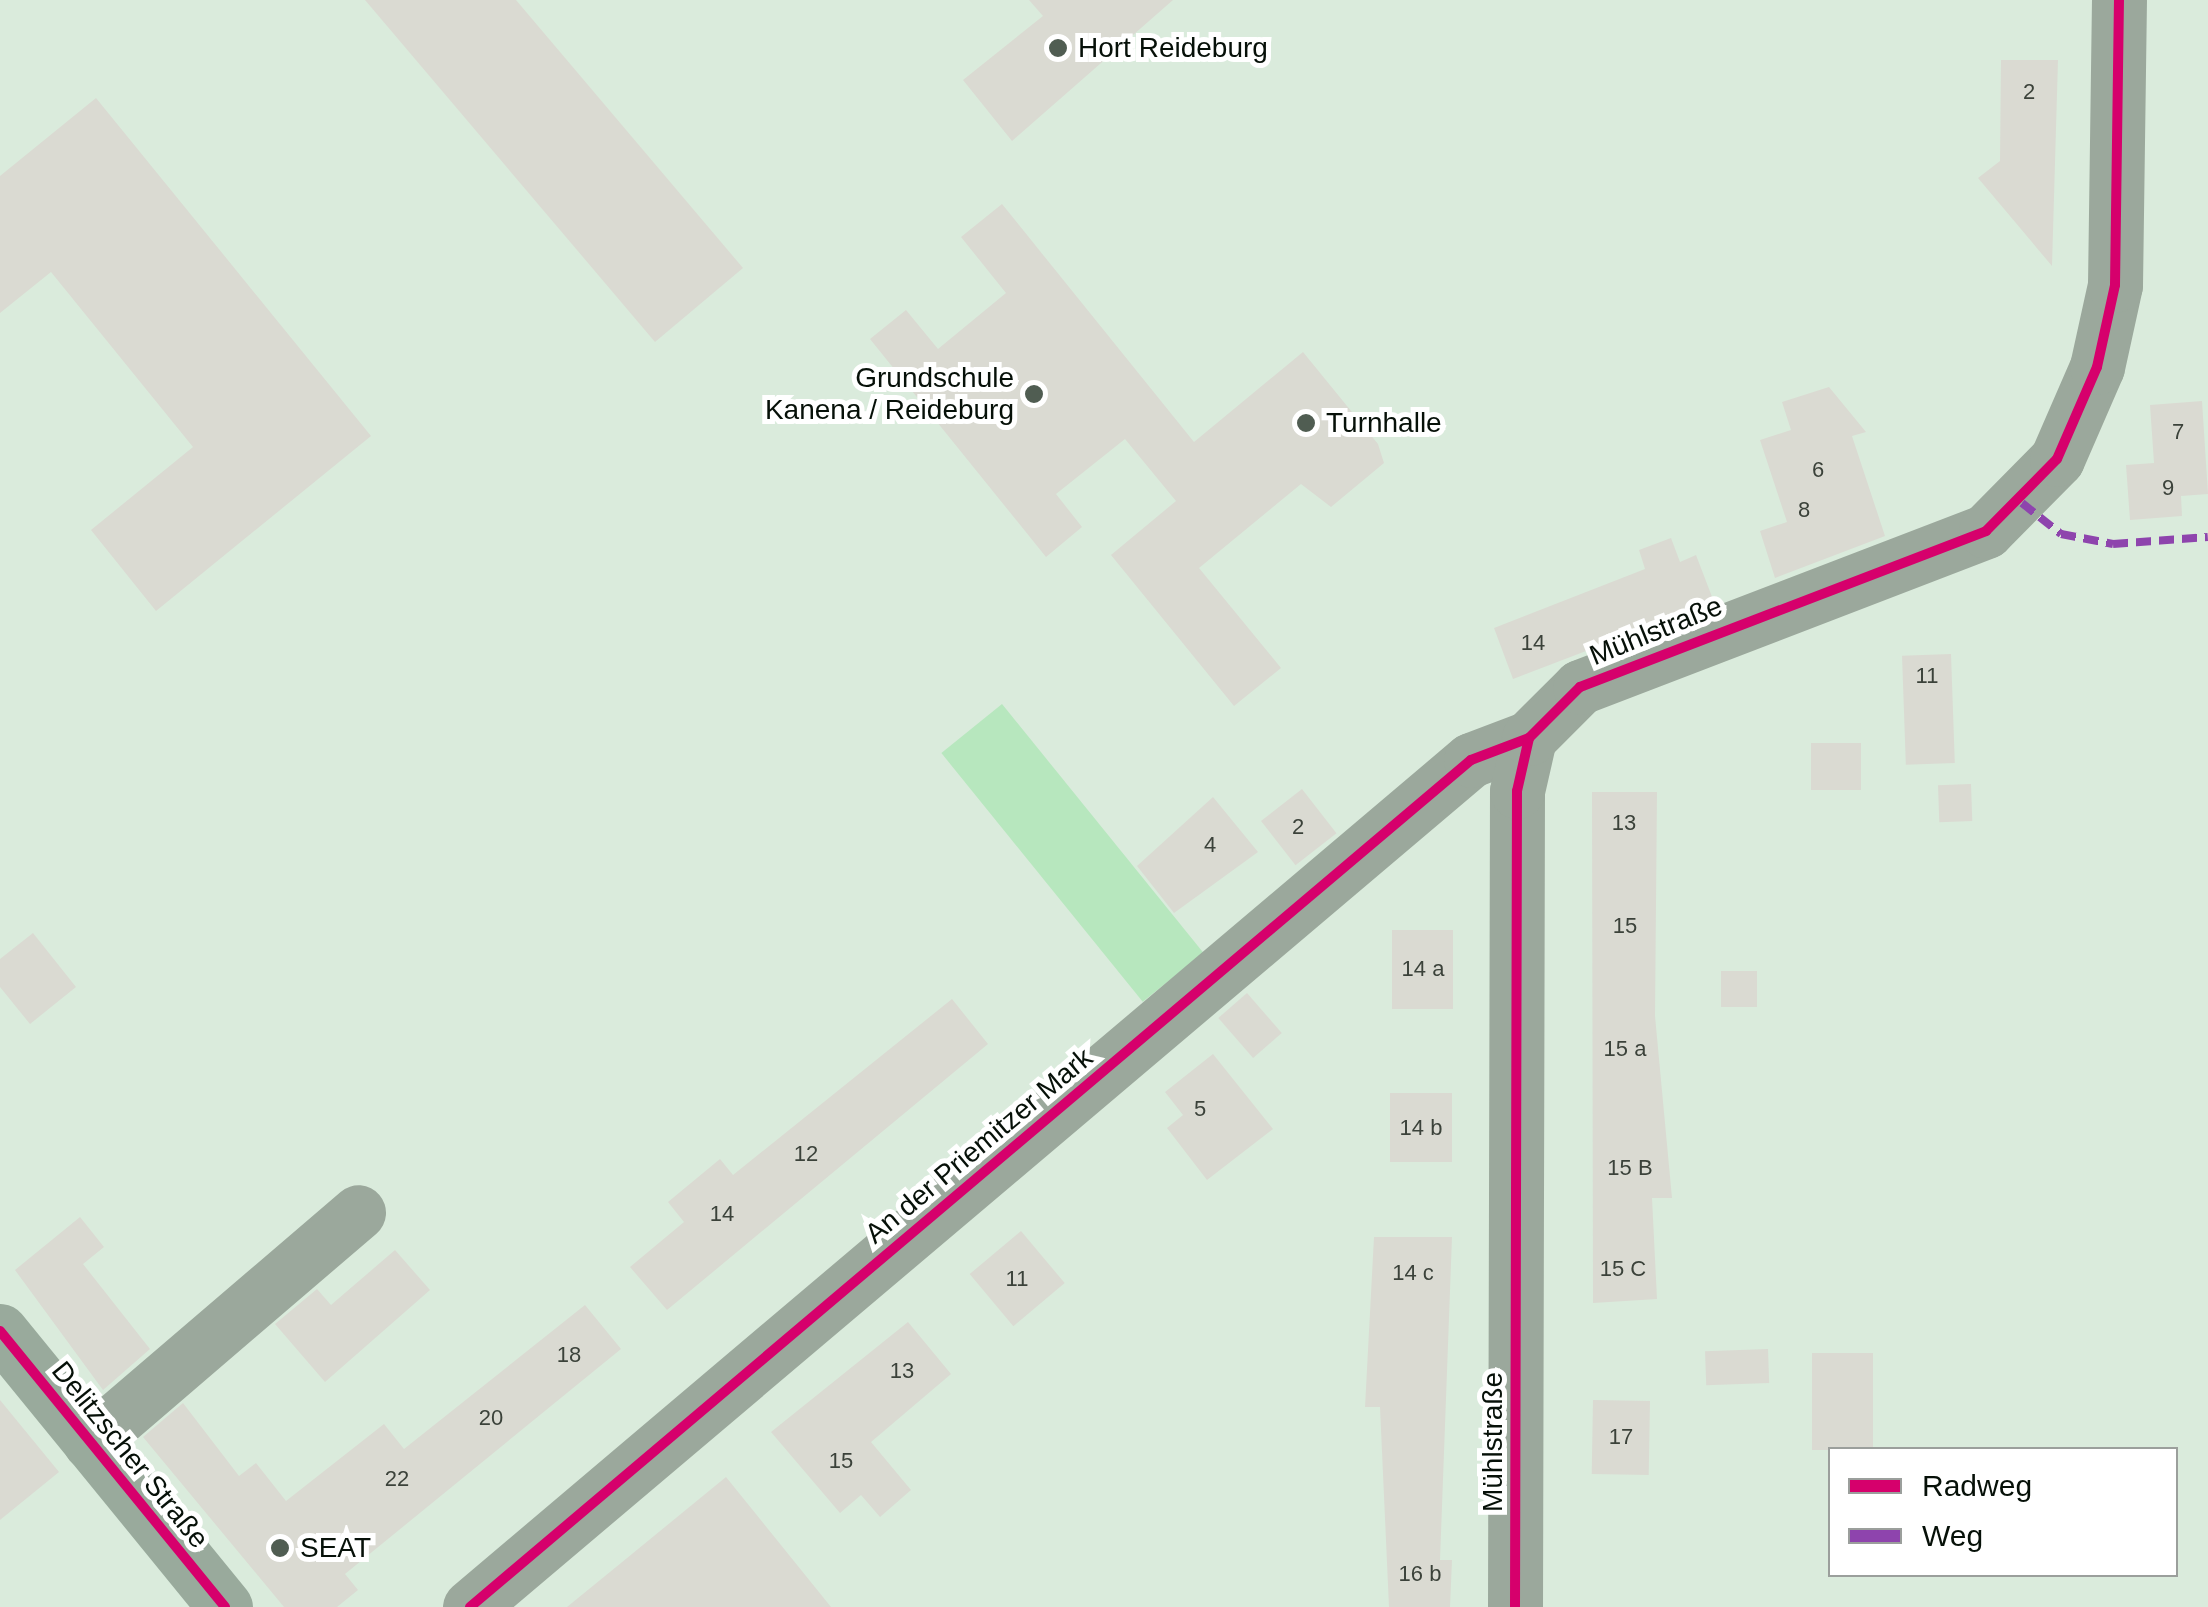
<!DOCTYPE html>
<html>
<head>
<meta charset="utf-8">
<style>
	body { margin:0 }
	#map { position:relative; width:2208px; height:1607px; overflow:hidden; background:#daebdc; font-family:Arial,sans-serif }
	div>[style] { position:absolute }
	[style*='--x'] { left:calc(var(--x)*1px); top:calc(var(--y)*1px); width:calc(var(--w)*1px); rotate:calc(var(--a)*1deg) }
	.green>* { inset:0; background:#b7e7be; transform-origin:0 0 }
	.building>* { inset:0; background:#dadad2; transform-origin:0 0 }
	.minor>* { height:55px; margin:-27.5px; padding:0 27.5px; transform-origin:27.5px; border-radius:27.5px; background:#9ba89c }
	.major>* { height:55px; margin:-27.5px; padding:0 27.5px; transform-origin:27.5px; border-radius:27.5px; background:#99aa9c }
	.quiet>* { height:8px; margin-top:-4px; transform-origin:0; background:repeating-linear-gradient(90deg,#8e44ad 0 15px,transparent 0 23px) }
	.cycleway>* { height:10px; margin:-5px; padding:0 5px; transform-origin:5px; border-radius:5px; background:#d6006c }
	.dots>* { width:28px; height:28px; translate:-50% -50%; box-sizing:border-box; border:5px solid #fff; border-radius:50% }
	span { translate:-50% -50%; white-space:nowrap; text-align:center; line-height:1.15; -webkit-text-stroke:10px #fff; paint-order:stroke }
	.number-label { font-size:22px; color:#3b423a }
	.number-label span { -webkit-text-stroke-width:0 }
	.poi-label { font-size:28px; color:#061008 }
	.left { translate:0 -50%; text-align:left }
	.right { translate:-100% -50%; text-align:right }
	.street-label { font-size:28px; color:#061008 }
	.legend { position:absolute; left:1828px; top:1447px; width:350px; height:130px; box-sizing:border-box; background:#fff; border:2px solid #9b9f9c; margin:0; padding:12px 18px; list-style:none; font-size:30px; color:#061008 }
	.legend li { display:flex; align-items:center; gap:20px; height:50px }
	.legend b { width:50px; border:2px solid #9b9f9c }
</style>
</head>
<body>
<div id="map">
	<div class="green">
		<i style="left:1002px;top:704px;width:320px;height:78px;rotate:51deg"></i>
	</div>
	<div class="building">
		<i style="clip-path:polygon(365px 0,516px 0,743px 268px,655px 342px)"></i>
		<i style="clip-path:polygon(1029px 0,1173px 0,1012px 141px,963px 80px,1043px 16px)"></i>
		<i style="clip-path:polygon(2001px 60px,2058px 60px,2052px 266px,1978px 178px,2000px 161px)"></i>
		<i style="clip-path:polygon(96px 98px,371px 436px,156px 611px,91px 530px,193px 447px,51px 272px,0 313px,0 176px)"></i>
		<i style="clip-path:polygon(1002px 204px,1194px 442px,1303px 352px,1378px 444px,1384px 463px,1331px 507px,1301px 484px,1199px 568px,1281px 668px,1234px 706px,1111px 555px,1176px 501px,1125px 439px,1056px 494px,1082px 527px,1046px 557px,870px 339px,906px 310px,938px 349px,1006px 293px,961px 237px)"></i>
		<i style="clip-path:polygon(1829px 387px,1866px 432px,1852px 436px,1885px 536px,1775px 578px,1760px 531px,1787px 522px,1760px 440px,1791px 430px,1782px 402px)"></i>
		<i style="clip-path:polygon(2202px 401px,2208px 494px,2181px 496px,2182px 516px,2130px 520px,2126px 465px,2154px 463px,2150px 405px)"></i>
		<i style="clip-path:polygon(1671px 538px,1680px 562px,1696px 555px,1714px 602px,1513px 679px,1494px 628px,1645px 569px,1639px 550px)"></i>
		<i style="left:1951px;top:654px;width:109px;height:49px;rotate:88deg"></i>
		<i style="left:1811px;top:743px;width:50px;height:47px"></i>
		<i style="left:1971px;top:784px;width:37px;height:33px;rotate:88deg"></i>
		<i style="left:1302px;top:789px;width:56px;height:52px;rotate:52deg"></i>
		<i style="clip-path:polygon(1592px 792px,1657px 792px,1655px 1016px,1672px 1198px,1652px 1198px,1657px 1299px,1593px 1303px)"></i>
		<i style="clip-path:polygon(1213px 797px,1258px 852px,1174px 913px,1137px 866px)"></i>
		<i style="left:1392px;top:930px;width:61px;height:79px"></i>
		<i style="clip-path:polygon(33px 933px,76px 987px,30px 1024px,0 987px,0 959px)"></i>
		<i style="left:1721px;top:971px;width:36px;height:36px"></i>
		<i style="left:1247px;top:993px;width:53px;height:38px;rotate:49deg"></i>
		<i style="clip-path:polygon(952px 999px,988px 1044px,667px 1310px,630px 1267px,684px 1222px,668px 1202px,720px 1159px,733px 1175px)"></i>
		<i style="clip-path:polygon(1213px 1054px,1273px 1129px,1207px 1180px,1167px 1128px,1183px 1115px,1165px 1092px)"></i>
		<i style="left:1390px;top:1093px;width:62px;height:69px"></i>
		<i style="clip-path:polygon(80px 1217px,104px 1247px,83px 1264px,150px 1349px,103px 1390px,15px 1270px)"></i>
		<i style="left:1021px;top:1231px;width:68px;height:67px;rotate:50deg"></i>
		<i style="clip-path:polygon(1374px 1237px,1452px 1237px,1440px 1560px,1452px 1560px,1450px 1607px,1389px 1607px,1380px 1407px,1365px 1407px)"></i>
		<i style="clip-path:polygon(395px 1250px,430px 1290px,325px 1382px,275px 1324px,317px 1289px,331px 1305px)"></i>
		<i style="clip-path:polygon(585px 1305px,621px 1349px,345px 1574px,358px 1590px,337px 1607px,284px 1607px,143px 1437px,183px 1403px,239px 1476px,256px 1463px,286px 1501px,384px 1424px,404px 1449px)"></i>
		<i style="clip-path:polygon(908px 1322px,951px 1374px,871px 1442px,911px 1490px,880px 1517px,861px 1495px,840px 1513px,771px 1432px)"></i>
		<i style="left:1768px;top:1349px;width:34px;height:63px;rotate:88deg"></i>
		<i style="left:1812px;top:1353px;width:61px;height:97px"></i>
		<i style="clip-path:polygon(0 1400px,59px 1472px,0 1520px)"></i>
		<i style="left:1593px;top:1400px;width:57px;height:74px;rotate:1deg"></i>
		<i style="clip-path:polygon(726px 1477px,831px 1607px,567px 1607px,621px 1563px)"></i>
	</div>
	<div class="minor">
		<i style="--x:90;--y:1442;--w:353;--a:-40.6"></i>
		<i style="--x:470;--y:1607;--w:1311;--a:-40.24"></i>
		<i style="--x:1471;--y:760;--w:62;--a:-20.8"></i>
		<i style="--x:1515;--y:1607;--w:816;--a:-89.86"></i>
		<i style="--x:1517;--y:791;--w:54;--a:-77.2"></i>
		<i style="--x:1529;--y:738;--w:72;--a:-45"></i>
		<i style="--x:1580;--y:687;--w:435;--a:-21"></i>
		<i style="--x:1986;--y:531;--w:101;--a:-45.4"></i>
		<i style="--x:2057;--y:459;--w:100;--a:-66.5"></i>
		<i style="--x:2097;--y:367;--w:84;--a:-77.6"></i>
		<i style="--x:2115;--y:285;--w:285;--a:-89.2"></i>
	</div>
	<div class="major">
		<i style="--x:0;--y:1331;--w:356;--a:50.8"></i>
	</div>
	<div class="quiet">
		<i style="--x:2022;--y:503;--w:50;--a:38.5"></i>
		<i style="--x:2061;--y:534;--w:53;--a:10.9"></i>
		<i style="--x:2113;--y:544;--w:95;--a:-4.2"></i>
	</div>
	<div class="cycleway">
		<i style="--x:0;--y:1331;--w:356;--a:50.8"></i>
		<i style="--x:470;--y:1607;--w:1311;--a:-40.24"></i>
		<i style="--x:1471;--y:760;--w:62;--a:-20.8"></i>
		<i style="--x:1515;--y:1607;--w:816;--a:-89.86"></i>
		<i style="--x:1517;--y:791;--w:54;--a:-77.2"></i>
		<i style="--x:1529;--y:738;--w:72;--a:-45"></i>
		<i style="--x:1580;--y:687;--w:435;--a:-21"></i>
		<i style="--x:1986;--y:531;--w:101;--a:-45.4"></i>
		<i style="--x:2057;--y:459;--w:100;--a:-66.5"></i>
		<i style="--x:2097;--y:367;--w:84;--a:-77.6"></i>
		<i style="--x:2115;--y:285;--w:285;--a:-89.2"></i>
	</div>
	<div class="dots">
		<i style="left:1058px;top:48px;background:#505d52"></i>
		<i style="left:1034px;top:394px;background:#505d52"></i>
		<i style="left:1306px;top:423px;background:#505d52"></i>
		<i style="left:280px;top:1548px;background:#505d52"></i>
	</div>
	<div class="number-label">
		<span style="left:2029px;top:92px">2</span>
		<span style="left:2178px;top:432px">7</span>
		<span style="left:1818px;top:470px">6</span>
		<span style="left:2168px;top:488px">9</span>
		<span style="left:1804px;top:510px">8</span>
		<span style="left:1533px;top:643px">14</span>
		<span style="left:1927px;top:676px">11</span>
		<span style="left:1624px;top:823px">13</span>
		<span style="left:1298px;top:827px">2</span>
		<span style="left:1210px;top:845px">4</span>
		<span style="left:1625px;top:926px">15</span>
		<span style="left:1423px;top:969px">14 a</span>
		<span style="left:1625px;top:1049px">15 a</span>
		<span style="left:1200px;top:1109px">5</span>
		<span style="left:1421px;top:1128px">14 b</span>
		<span style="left:806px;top:1154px">12</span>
		<span style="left:1630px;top:1168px">15 B</span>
		<span style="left:722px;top:1214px">14</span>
		<span style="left:1623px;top:1269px">15 C</span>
		<span style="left:1413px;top:1273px">14 c</span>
		<span style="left:1017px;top:1279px">11</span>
		<span style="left:569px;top:1355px">18</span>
		<span style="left:902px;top:1371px">13</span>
		<span style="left:491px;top:1418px">20</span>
		<span style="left:1621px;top:1437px">17</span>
		<span style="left:841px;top:1461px">15</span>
		<span style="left:397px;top:1479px">22</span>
		<span style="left:1420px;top:1574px">16 b</span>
	</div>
	<div class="poi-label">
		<span class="left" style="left:1078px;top:48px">Hort Reideburg</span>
		<span class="right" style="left:1014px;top:394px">Grundschule<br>Kanena / Reideburg</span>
		<span class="left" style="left:1326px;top:423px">Turnhalle</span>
		<span class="left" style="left:300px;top:1548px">SEAT</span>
	</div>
	<div class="street-label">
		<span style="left:1656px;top:631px;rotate:-22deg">Mühlstraße</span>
		<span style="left:979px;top:1146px;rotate:-40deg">An der Priemitzer Mark</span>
		<span style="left:1493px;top:1442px;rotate:-90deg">Mühlstraße</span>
		<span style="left:130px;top:1455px;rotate:51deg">Delitzscher Straße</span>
	</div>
	<ul class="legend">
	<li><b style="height:12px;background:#d6006c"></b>Radweg</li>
	<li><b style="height:12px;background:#8e44ad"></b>Weg</li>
	</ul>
</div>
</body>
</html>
